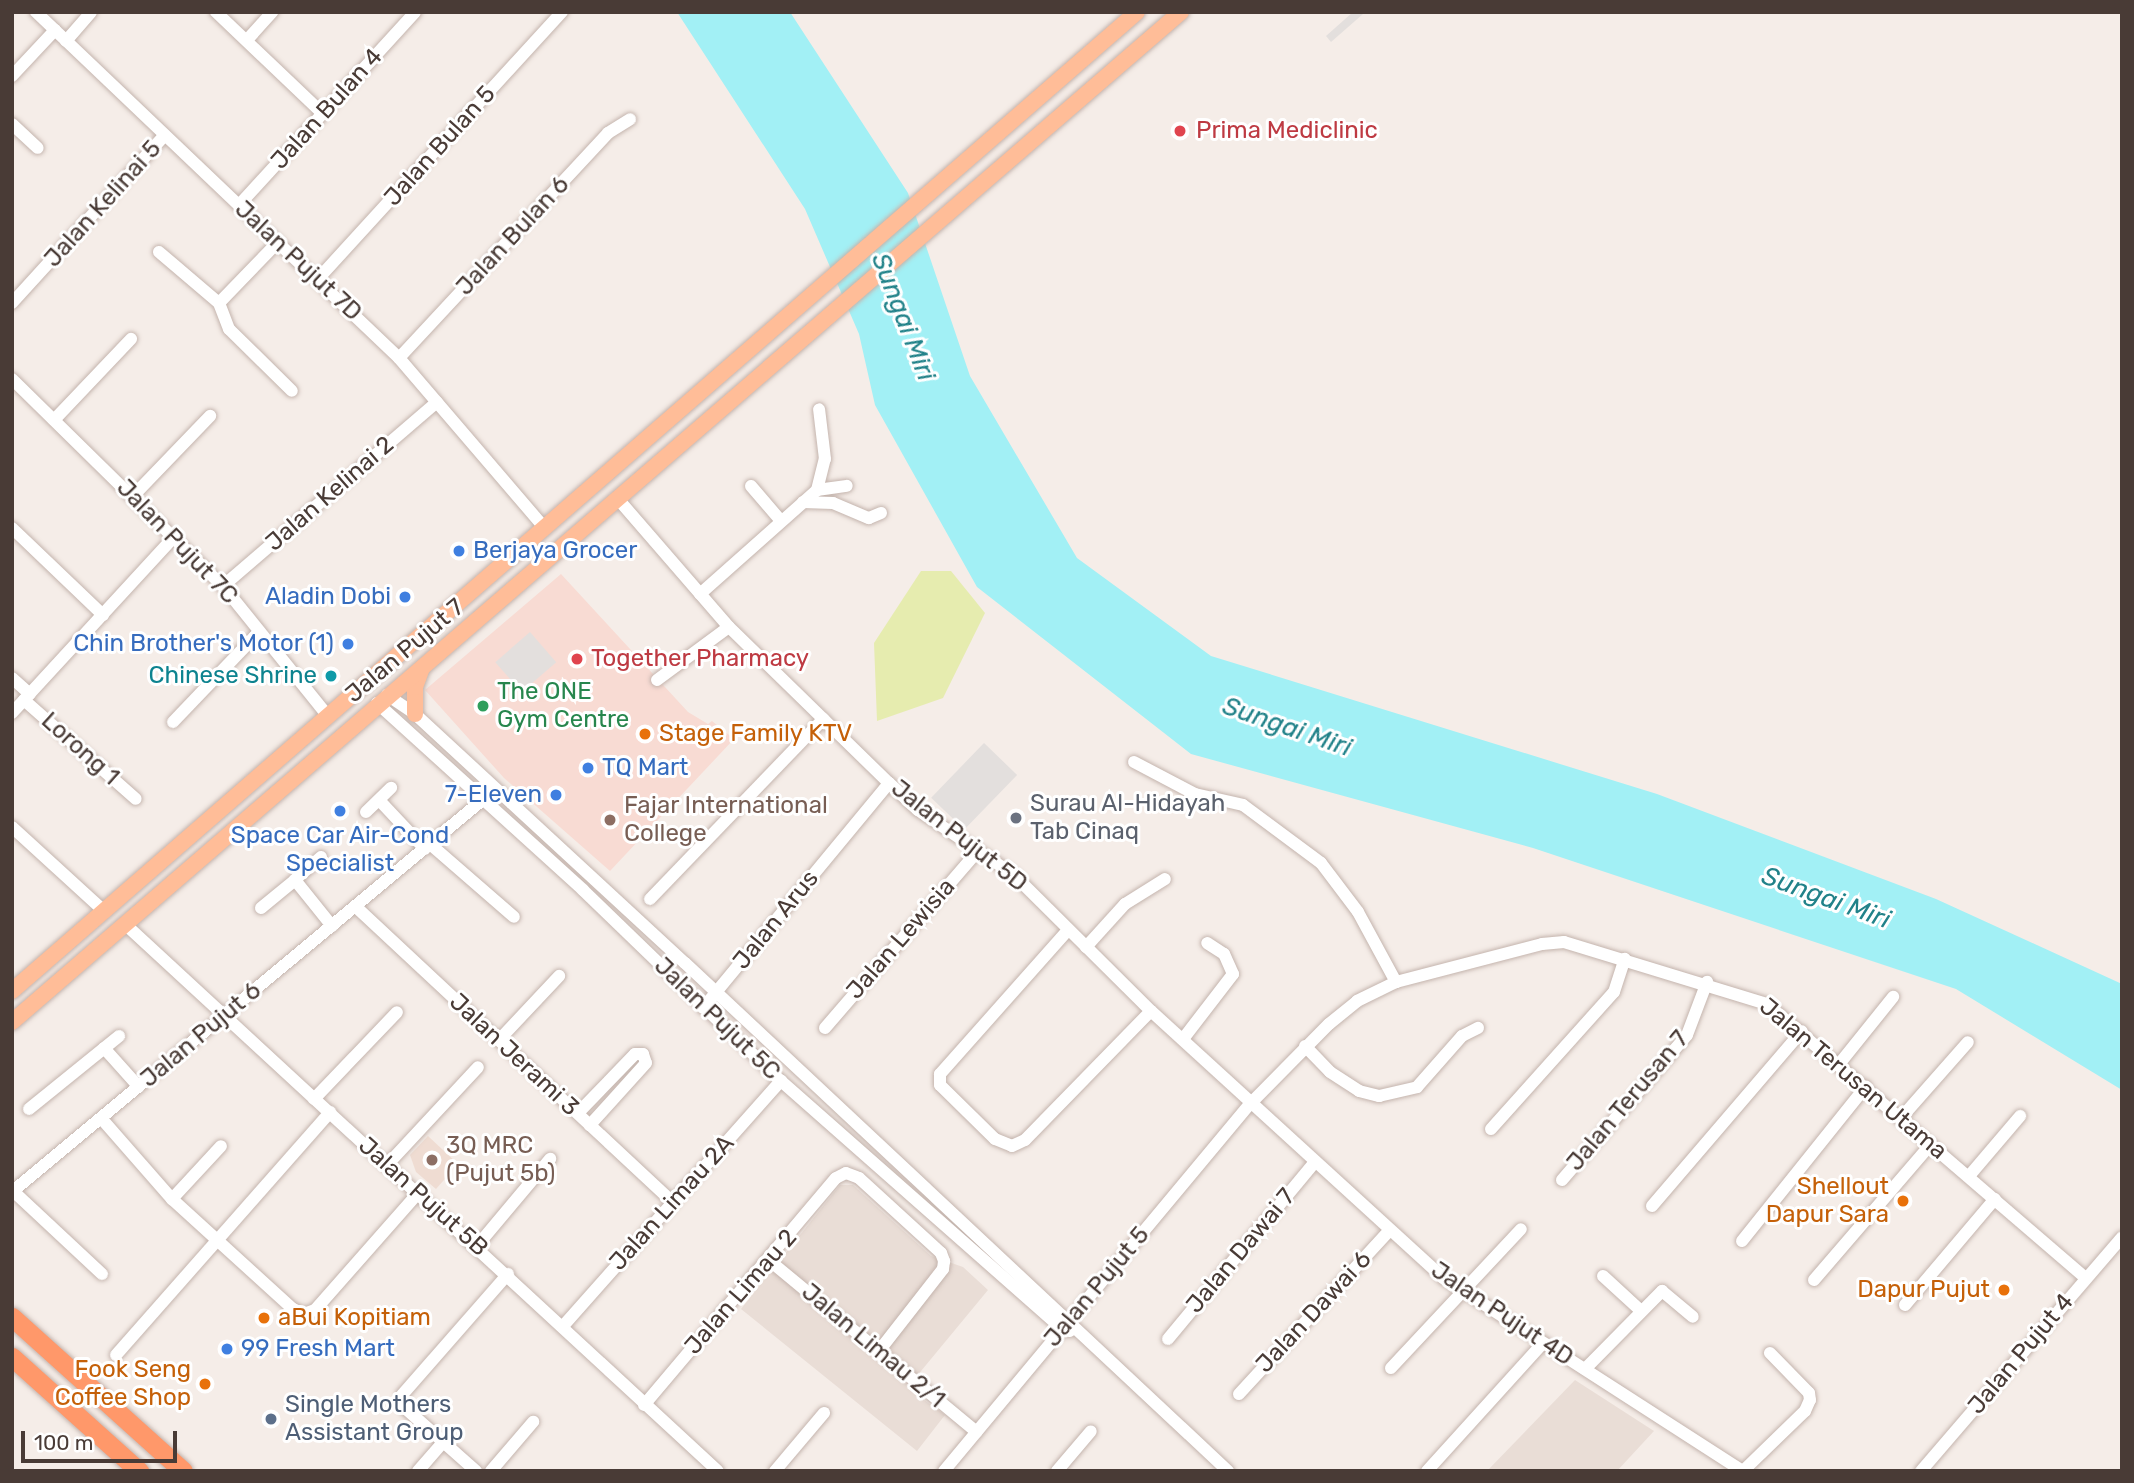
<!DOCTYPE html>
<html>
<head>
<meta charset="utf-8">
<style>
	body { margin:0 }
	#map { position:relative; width:2134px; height:1483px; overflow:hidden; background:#f5ede8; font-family:Rubik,sans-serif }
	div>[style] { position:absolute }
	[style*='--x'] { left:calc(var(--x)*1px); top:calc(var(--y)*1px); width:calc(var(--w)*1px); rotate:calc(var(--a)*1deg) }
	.residential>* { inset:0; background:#e9ddd6 }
	.commercial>* { inset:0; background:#f8dbd3 }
	.education>* { inset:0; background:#efdcd2 }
	.green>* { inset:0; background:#e6ecaf }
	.parking>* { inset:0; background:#e3dfdd; transform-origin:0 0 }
	.water>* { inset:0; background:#a2f0f5 }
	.roads { filter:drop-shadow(0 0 2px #c4b4ad) drop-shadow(0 0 2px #c4b4ad) }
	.minor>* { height:12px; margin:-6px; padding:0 6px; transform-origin:6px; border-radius:6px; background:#fff }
	.major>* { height:16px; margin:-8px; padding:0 8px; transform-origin:8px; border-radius:8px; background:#ffbd98 }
	.highway>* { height:19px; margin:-9.5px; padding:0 9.5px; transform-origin:9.5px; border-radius:9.5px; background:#ff986a }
	.dots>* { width:19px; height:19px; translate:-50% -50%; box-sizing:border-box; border:4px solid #fff; border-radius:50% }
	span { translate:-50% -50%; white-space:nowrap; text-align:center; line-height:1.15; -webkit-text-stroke:6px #fff; paint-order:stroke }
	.street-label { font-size:24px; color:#493b36 }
	.health-label { font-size:24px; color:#be3a42 }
	.left { translate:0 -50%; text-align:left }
	.shop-label { font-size:24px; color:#366cbe }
	.right { translate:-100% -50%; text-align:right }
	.culture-label { font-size:24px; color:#0d838f }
	.leisure-label { font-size:24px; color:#27864d }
	.food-label { font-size:24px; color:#c56008 }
	.worship-label { font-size:24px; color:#5b616d }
	.education-label { font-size:24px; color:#785e54 }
	.service-label { font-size:24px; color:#4e5e75 }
	.water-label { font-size:26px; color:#218289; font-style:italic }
	.frame { position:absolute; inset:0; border:14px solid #493b36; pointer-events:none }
	.scale { position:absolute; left:21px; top:1431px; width:156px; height:32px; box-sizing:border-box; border:4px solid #493b36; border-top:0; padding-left:9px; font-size:21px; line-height:24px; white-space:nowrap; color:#493b36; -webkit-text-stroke:5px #fff; paint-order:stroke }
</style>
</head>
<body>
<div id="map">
	<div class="residential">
		<i style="clip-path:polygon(840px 1185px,853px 1185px,931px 1256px,963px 1267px,988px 1290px,907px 1388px,945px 1415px,917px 1451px,741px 1309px)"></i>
		<i style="clip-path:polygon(1575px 1380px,1654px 1431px,1617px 1471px,1488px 1470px)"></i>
	</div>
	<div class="commercial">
		<i style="clip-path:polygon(561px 574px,688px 712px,708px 724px,712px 721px,734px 739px,610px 871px,504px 778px,425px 690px)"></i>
	</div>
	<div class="education">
		<i style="clip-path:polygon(428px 1136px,458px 1164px,436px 1189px,416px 1172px,410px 1155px)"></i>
	</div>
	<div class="green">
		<i style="clip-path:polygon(921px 571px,951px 571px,985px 613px,943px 698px,877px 721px,874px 643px)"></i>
	</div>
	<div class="parking">
		<i style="clip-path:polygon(1353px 12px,1363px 14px,1331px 42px,1326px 36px)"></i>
		<i style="left:530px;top:632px;width:40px;height:46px;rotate:49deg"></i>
		<i style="left:984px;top:743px;width:46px;height:76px;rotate:44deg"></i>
	</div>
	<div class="water">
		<i style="clip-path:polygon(677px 12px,790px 12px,908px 193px,970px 376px,1077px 558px,1211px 656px,1657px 794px,1936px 899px,2122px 984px,2122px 1090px,1956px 989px,1533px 848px,1191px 754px,977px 587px,875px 405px,859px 334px,805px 209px)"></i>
	</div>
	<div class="roads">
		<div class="minor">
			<i style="--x:36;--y:12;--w:501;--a:43.63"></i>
			<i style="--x:399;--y:358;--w:221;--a:49.4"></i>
			<i style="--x:216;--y:12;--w:146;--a:43.6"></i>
			<i style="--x:247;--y:40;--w:38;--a:-48"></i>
			<i style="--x:66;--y:41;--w:38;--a:-49"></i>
			<i style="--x:12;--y:76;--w:63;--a:-46.9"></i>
			<i style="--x:12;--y:124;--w:35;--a:43"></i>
			<i style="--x:239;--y:205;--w:261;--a:-47.6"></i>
			<i style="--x:159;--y:252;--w:79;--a:40.4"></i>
			<i style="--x:219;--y:303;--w:28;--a:69"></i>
			<i style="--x:229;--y:329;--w:88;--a:44.5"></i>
			<i style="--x:318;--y:279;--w:362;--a:-47.6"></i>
			<i style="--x:12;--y:303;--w:227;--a:-47.7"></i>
			<i style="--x:219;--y:303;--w:85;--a:-46"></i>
			<i style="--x:399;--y:358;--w:307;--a:-47.1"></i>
			<i style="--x:608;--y:133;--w:26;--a:-32"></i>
			<i style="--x:12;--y:379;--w:296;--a:44.5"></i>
			<i style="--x:223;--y:586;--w:167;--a:51.1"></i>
			<i style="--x:54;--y:420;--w:112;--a:-46.5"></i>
			<i style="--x:751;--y:486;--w:46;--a:49.4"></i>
			<i style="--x:817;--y:490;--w:30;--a:-8"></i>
			<i style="--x:134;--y:495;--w:110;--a:-46.1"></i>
			<i style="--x:618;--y:499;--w:169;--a:49.1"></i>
			<i style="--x:729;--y:627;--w:223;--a:44.3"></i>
			<i style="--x:889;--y:783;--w:40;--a:43"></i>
			<i style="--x:918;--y:810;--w:116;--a:34.1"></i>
			<i style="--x:1014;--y:875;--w:193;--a:44.8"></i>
			<i style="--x:1151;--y:1011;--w:396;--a:42.4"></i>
			<i style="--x:1443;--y:1278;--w:357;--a:32.8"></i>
			<i style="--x:803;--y:502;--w:30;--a:2"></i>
			<i style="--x:833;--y:503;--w:39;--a:23"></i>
			<i style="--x:869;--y:518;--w:13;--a:-23"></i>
			<i style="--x:12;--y:528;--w:126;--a:43.7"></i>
			<i style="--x:223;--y:586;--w:282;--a:-40.7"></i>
			<i style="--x:700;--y:594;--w:157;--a:-41.6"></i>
			<i style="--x:817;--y:490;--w:32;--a:-76"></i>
			<i style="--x:825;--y:459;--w:50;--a:-96.8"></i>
			<i style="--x:12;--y:678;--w:24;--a:42"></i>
			<i style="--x:657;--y:680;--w:89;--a:-36.4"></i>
			<i style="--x:387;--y:695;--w:34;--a:34"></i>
			<i style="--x:415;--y:714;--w:367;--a:42.7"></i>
			<i style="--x:685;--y:963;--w:744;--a:43.09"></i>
			<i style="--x:24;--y:700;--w:149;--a:41.5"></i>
			<i style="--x:377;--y:703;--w:278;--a:42.2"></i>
			<i style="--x:583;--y:890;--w:275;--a:44"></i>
			<i style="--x:781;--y:1081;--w:375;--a:41.4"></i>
			<i style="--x:1062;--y:1329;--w:8;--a:14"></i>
			<i style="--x:12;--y:713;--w:239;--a:-47.4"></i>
			<i style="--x:173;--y:722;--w:124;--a:-46.3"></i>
			<i style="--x:1134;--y:762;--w:69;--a:27.7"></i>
			<i style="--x:1195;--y:794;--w:49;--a:12.9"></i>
			<i style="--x:1243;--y:805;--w:97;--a:36.6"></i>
			<i style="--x:1321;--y:863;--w:61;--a:52.9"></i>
			<i style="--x:1358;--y:912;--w:80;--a:61.5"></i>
			<i style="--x:379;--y:800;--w:67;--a:46.8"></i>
			<i style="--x:366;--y:812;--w:35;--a:-44"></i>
			<i style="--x:12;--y:827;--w:126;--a:42.4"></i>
			<i style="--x:430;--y:844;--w:111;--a:41"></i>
			<i style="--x:321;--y:857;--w:35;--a:139"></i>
			<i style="--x:295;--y:880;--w:59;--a:51.2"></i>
			<i style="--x:650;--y:899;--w:250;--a:-46.1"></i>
			<i style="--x:355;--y:906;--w:435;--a:43"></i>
			<i style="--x:261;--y:908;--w:44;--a:-39.5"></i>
			<i style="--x:126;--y:925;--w:805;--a:42.69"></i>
			<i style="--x:1068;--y:930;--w:193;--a:131.6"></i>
			<i style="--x:940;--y:1074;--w:11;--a:90"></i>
			<i style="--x:940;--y:1085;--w:77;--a:44.5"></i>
			<i style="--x:995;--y:1139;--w:18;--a:22"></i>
			<i style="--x:1012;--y:1146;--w:14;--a:-25"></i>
			<i style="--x:1025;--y:1140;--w:180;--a:-45.7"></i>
			<i style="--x:1086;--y:947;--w:58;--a:-47.8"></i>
			<i style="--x:1125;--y:904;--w:47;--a:-32"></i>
			<i style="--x:703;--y:1008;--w:292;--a:-50.4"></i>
			<i style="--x:825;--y:1028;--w:234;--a:-49.2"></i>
			<i style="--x:1183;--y:1039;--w:82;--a:-52.4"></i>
			<i style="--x:1233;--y:974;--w:22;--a:-114"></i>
			<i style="--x:1224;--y:954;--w:20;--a:-147"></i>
			<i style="--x:499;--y:1040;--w:88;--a:-46.8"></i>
			<i style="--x:1305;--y:1046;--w:36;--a:46"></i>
			<i style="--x:1330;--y:1072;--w:35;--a:33"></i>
			<i style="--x:1359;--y:1091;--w:21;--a:14"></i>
			<i style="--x:1379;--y:1096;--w:39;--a:-13"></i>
			<i style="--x:1417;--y:1087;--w:68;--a:-48.6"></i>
			<i style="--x:1462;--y:1036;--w:18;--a:-27"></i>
			<i style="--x:104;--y:1048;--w:52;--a:48.1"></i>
			<i style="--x:1840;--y:1063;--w:85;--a:-51.2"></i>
			<i style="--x:314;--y:1099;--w:120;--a:-46.3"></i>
			<i style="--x:29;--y:1109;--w:116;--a:-39"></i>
			<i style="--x:578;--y:1113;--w:82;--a:-46"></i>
			<i style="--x:635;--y:1054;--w:8;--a:0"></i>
			<i style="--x:643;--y:1054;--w:9;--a:72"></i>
			<i style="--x:646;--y:1063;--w:84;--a:132.1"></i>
			<i style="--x:101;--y:1118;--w:108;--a:48.8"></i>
			<i style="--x:172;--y:1199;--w:164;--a:42.3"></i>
			<i style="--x:293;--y:1309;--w:12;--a:24"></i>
			<i style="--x:304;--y:1314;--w:12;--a:-20"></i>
			<i style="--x:315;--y:1310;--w:156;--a:-48.6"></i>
			<i style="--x:1901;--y:1118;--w:101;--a:-48.6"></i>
			<i style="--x:1491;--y:1129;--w:184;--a:-48.1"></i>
			<i style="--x:1614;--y:992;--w:35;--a:-72"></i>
			<i style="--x:388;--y:1164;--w:132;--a:-47.1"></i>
			<i style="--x:1969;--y:1176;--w:79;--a:-49.6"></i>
			<i style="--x:1562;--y:1180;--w:191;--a:-49.2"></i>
			<i style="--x:1687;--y:1035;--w:57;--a:-69.3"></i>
			<i style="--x:172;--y:1199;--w:72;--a:-47.2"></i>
			<i style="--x:1652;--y:1206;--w:230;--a:-49.4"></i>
			<i style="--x:1742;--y:1241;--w:198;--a:-51.3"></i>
			<i style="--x:477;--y:1246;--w:114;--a:-50"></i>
			<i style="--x:770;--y:1261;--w:268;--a:39.6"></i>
			<i style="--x:102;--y:1274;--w:122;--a:-137"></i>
			<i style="--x:13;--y:1191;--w:616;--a:-39.79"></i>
			<i style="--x:1603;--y:1276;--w:52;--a:42.6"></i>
			<i style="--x:1814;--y:1280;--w:179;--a:-49.3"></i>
			<i style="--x:1905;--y:1305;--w:139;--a:-49.7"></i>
			<i style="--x:564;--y:1325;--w:327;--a:-48.4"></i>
			<i style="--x:1168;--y:1339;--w:230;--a:-50.3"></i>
			<i style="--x:116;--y:1355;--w:324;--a:-48.6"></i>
			<i style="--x:1391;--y:1368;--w:190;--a:-46.9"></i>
			<i style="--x:1585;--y:1369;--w:110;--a:-45.4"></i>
			<i style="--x:1662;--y:1291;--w:40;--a:40"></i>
			<i style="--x:1239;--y:1394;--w:222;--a:-47.4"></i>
			<i style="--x:644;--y:1405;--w:297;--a:-49.8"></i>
			<i style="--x:836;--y:1178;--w:11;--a:-27"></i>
			<i style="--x:846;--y:1173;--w:14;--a:21"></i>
			<i style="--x:859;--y:1178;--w:111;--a:42.4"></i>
			<i style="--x:941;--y:1253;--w:9;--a:69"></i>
			<i style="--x:944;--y:1261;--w:8;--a:97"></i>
			<i style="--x:943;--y:1269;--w:104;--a:128"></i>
			<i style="--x:418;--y:1471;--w:38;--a:-49"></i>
			<i style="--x:476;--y:1471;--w:95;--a:-138.4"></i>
			<i style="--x:405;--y:1408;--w:13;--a:-103"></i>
			<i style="--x:402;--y:1395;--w:161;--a:-48.8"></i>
			<i style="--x:491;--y:1471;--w:65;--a:-49.4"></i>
			<i style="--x:775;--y:1471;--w:76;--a:-49.8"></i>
			<i style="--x:944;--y:1471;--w:478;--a:-50.2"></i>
			<i style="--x:1250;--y:1104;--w:112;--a:-45.4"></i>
			<i style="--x:1329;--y:1024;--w:36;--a:-39"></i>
			<i style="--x:1357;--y:1001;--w:43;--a:-26"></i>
			<i style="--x:1396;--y:982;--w:151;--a:-14.6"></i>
			<i style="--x:1542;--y:944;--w:22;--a:-5"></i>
			<i style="--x:1564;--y:942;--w:212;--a:17"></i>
			<i style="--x:1767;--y:1004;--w:420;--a:40.7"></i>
			<i style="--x:1057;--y:1471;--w:52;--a:-49.6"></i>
			<i style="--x:1427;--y:1471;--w:171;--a:-47.8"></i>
			<i style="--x:1743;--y:1471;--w:86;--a:-44.1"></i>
			<i style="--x:1805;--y:1411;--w:12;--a:-66"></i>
			<i style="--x:1810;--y:1400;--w:7;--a:-98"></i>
			<i style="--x:1809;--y:1393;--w:56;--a:-134.3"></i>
			<i style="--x:1921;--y:1471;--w:308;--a:-49.3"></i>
		</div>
		<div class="major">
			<i style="--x:415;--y:714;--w:27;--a:-90"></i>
			<i style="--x:415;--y:687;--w:20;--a:-70"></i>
			<i style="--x:12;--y:991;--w:1491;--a:-41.03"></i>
			<i style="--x:12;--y:1022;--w:1545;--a:-40.83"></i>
		</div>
		<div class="highway">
			<i style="--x:12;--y:1317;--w:230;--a:42"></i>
			<i style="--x:12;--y:1357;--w:171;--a:41.9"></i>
		</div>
	</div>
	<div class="dots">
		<i style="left:1180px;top:131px;background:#e0444e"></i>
		<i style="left:459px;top:551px;background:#3f7fe0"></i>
		<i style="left:405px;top:597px;background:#3f7fe0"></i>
		<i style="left:348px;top:644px;background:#3f7fe0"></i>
		<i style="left:577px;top:659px;background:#e0444e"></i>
		<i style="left:331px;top:676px;background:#0f9aa8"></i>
		<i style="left:483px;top:706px;background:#2e9e5b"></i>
		<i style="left:645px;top:734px;background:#e8710a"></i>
		<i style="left:588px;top:768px;background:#3f7fe0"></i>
		<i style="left:556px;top:795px;background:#3f7fe0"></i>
		<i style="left:340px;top:811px;background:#3f7fe0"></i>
		<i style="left:1016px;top:818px;background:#6b7280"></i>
		<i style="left:610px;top:820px;background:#8d6e63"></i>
		<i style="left:432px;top:1160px;background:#8d6e63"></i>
		<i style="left:1903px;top:1201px;background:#e8710a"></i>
		<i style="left:2004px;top:1290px;background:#e8710a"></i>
		<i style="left:264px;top:1318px;background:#e8710a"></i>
		<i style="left:227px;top:1349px;background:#3f7fe0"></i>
		<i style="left:205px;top:1384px;background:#e8710a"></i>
		<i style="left:271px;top:1419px;background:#5c6f8a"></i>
	</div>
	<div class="street-label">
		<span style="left:327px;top:109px;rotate:-48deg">Jalan Bulan 4</span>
		<span style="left:440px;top:146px;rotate:-48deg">Jalan Bulan 5</span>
		<span style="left:103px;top:204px;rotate:-48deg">Jalan Kelinai 5</span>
		<span style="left:513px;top:236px;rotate:-47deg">Jalan Bulan 6</span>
		<span style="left:298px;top:261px;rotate:43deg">Jalan Pujut 7D</span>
		<span style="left:330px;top:494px;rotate:-41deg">Jalan Kelinai 2</span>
		<span style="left:177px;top:542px;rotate:46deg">Jalan Pujut 7C</span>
		<span style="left:405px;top:651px;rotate:-40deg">Jalan Pujut 7</span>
		<span style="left:80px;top:749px;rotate:42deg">Lorong 1</span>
		<span style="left:959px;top:836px;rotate:38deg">Jalan Pujut 5D</span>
		<span style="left:776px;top:920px;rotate:-51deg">Jalan Arus</span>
		<span style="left:901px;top:939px;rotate:-49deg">Jalan Lewisia</span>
		<span style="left:717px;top:1019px;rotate:44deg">Jalan Pujut 5C</span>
		<span style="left:201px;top:1035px;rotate:-40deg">Jalan Pujut 6</span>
		<span style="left:514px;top:1055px;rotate:43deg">Jalan Jerami 3</span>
		<span style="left:1853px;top:1079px;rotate:40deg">Jalan Terusan Utama</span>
		<span style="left:1628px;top:1101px;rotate:-50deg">Jalan Terusan 7</span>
		<span style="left:423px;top:1197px;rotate:42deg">Jalan Pujut 5B</span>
		<span style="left:672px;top:1203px;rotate:-48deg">Jalan Limau 2A</span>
		<span style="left:1241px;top:1251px;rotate:-50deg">Jalan Dawai 7</span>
		<span style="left:1097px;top:1287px;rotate:-50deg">Jalan Pujut 5</span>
		<span style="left:741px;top:1292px;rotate:-49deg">Jalan Limau 2</span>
		<span style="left:1314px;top:1312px;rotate:-47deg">Jalan Dawai 6</span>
		<span style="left:1502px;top:1314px;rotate:34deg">Jalan Pujut 4D</span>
		<span style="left:873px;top:1346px;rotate:40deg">Jalan Limau 2/1</span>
		<span style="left:2021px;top:1354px;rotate:-50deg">Jalan Pujut 4</span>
	</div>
	<div class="health-label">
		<span class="left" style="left:1196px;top:131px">Prima Mediclinic</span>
		<span class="left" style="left:591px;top:659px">Together Pharmacy</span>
	</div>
	<div class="shop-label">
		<span class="left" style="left:473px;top:551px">Berjaya Grocer</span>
		<span class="right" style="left:391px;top:597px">Aladin Dobi</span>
		<span class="right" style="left:334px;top:644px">Chin Brother's Motor (1)</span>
		<span class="left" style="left:602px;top:768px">TQ Mart</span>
		<span class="right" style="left:542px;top:795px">7-Eleven</span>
		<span style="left:340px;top:850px">Space Car Air-Cond<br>Specialist</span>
		<span class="left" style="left:241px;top:1349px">99 Fresh Mart</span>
	</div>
	<div class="culture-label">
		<span class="right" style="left:317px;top:676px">Chinese Shrine</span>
	</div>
	<div class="leisure-label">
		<span class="left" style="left:497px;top:706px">The ONE<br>Gym Centre</span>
	</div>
	<div class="food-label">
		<span class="left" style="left:659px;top:734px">Stage Family KTV</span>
		<span class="right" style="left:1889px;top:1201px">Shellout<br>Dapur Sara</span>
		<span class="right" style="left:1990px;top:1290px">Dapur Pujut</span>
		<span class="left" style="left:278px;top:1318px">aBui Kopitiam</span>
		<span class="right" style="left:191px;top:1384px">Fook Seng<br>Coffee Shop</span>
	</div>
	<div class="worship-label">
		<span class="left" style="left:1030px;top:818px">Surau Al-Hidayah<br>Tab Cinaq</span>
	</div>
	<div class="education-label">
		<span class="left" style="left:624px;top:820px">Fajar International<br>College</span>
		<span class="left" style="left:446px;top:1160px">3Q MRC<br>(Pujut 5b)</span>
	</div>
	<div class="service-label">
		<span class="left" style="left:285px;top:1419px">Single Mothers<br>Assistant Group</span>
	</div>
	<div class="water-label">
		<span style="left:903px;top:317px;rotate:69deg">Sungai Miri</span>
		<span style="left:1287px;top:727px;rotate:19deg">Sungai Miri</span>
		<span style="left:1826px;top:898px;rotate:20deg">Sungai Miri</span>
	</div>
	<div class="frame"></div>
	<div class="scale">100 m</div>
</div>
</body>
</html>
